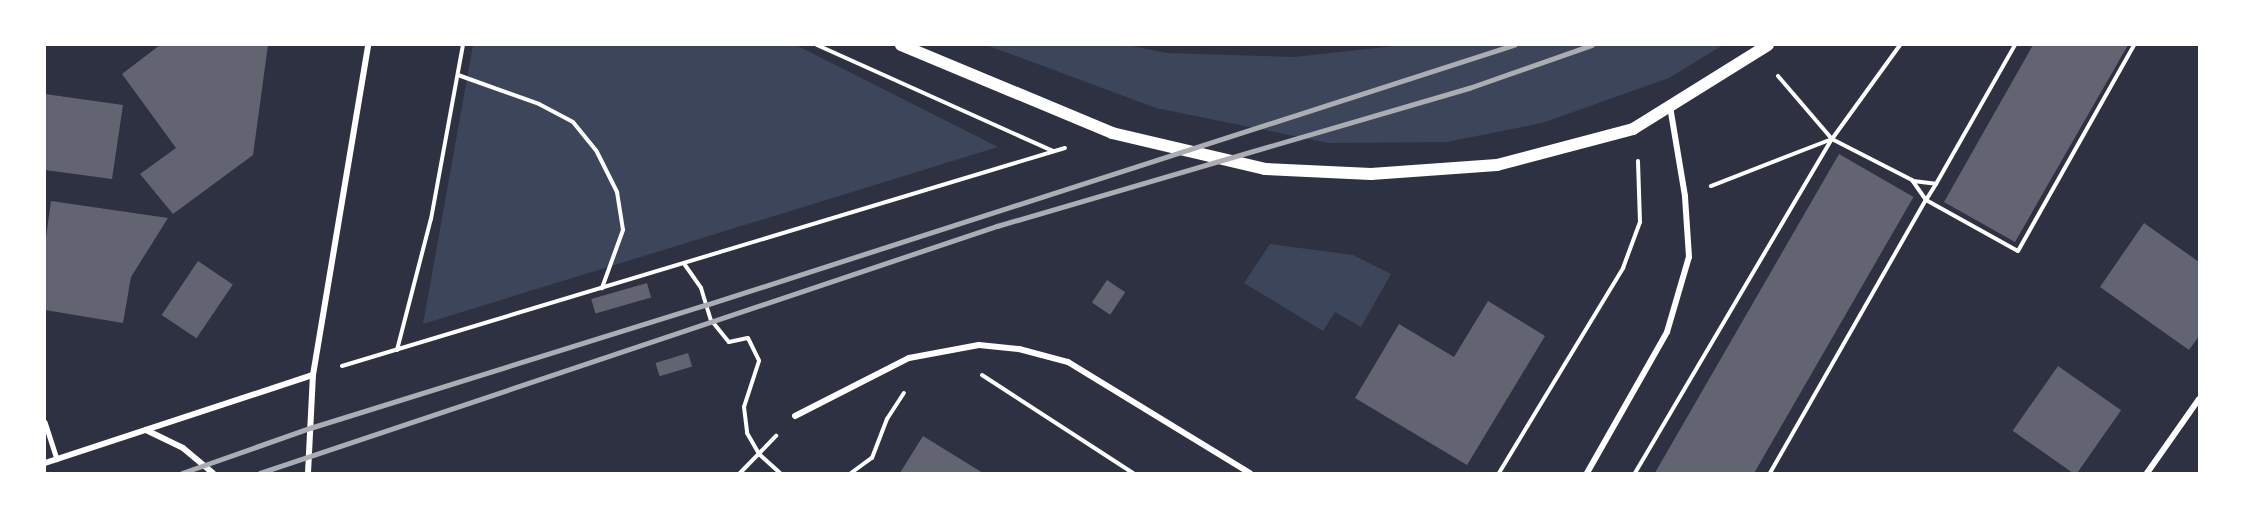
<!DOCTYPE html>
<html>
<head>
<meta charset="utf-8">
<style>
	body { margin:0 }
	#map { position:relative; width:2244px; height:518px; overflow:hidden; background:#2d3142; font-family:"Noto Serif",serif }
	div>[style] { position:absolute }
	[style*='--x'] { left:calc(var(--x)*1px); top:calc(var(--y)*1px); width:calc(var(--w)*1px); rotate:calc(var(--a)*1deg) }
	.green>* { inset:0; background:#3c4559 }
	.building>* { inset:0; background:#626471; transform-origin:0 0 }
	.path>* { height:4px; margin:-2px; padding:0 2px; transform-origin:2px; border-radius:2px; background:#fff }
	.service>* { height:4.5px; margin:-2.25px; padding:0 2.25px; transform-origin:2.25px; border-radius:2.25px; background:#fff }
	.minor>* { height:6px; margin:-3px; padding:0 3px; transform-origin:3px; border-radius:3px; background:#fff }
	.secondary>* { height:12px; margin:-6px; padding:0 6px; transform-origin:6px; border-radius:6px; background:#fff }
	.rail>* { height:4.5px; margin:-2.25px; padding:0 2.25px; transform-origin:2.25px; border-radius:2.25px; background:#abadb3 }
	span { translate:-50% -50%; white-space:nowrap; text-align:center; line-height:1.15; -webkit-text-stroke:6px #fff; paint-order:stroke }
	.frame { position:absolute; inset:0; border:46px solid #fff; pointer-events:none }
</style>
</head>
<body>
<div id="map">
	<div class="green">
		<i style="clip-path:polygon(473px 45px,796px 45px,998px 147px,423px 324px)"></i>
		<i style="clip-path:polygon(986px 45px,1127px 45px,1167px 53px,1294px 57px,1404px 45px,1723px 45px,1669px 78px,1542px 123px,1447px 142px,1329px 143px,1156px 108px)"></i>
		<i style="clip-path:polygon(1270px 244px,1353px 255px,1391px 274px,1361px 327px,1335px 312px,1323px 331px,1244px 283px)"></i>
	</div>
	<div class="building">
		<i style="clip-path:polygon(160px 45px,268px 45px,253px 155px,173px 214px,140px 174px,176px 148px,122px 74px)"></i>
		<i style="clip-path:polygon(2033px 45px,2128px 45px,2015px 242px,1944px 202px)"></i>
		<i style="clip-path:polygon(45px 94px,123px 105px,112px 179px,45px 170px)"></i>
		<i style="left:1839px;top:154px;width:86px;height:368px;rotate:30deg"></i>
		<i style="clip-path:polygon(51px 201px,168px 218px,131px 277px,123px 323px,45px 310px,45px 245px)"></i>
		<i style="clip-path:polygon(2144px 223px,2199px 262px,2199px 336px,2189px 350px,2100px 287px)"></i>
		<i style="left:198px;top:261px;width:42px;height:65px;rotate:34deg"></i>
		<i style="left:1107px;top:280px;width:22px;height:27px;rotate:34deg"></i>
		<i style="left:647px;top:283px;width:15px;height:58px;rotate:74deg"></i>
		<i style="clip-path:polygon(1488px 301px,1545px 336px,1467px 465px,1355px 398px,1399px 324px,1454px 357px)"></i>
		<i style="left:688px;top:353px;width:14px;height:34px;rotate:73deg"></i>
		<i style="left:2058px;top:366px;width:77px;height:79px;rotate:35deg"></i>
		<i style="clip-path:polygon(923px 436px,983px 473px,900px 473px)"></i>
	</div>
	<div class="path">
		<i style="--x:817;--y:45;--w:259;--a:24.2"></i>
		<i style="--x:458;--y:75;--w:86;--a:19.7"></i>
		<i style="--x:539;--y:104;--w:38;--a:28"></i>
		<i style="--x:573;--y:122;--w:38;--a:51"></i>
		<i style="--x:597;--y:152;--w:45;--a:63.4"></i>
		<i style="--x:617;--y:192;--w:38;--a:81"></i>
		<i style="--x:623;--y:230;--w:62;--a:109.9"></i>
		<i style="--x:1832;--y:139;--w:116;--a:-54.1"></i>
		<i style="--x:1913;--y:181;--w:23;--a:7"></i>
		<i style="--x:1936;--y:184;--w:160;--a:-60.4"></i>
		<i style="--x:1936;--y:184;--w:19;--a:122"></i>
		<i style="--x:1926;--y:200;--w:105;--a:29"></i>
		<i style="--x:2018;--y:251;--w:236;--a:-60.6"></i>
		<i style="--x:685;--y:265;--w:28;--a:55"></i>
		<i style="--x:701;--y:288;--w:34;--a:73"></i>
		<i style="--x:711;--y:320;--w:28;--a:51"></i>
		<i style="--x:729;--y:342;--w:19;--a:-12"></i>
		<i style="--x:748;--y:338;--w:25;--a:64"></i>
		<i style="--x:759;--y:361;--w:48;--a:108.1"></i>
		<i style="--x:744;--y:407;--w:26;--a:83"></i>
		<i style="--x:747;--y:433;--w:24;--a:60"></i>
		<i style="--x:759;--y:454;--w:28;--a:42"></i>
		<i style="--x:397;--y:350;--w:135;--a:-75.5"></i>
		<i style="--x:431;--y:219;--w:177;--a:-79.6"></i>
		<i style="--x:342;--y:366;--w:755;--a:-16.78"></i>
		<i style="--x:982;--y:375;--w:180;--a:33"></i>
		<i style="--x:740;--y:473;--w:52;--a:-45.8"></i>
		<i style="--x:851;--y:473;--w:26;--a:-36"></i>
		<i style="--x:872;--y:458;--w:42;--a:-69"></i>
		<i style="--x:887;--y:419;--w:31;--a:-57"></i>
		<i style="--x:1499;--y:473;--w:240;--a:-58.8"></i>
		<i style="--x:1623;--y:268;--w:49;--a:-69.7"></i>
		<i style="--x:1640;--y:222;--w:61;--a:-91.9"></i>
		<i style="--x:1635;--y:473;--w:388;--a:-59.5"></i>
		<i style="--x:1832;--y:139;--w:130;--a:158.8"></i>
		<i style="--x:1770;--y:473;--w:314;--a:-60.3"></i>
		<i style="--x:1926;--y:200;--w:24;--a:-125"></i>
		<i style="--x:1912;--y:180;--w:90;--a:-152.9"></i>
		<i style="--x:1832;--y:139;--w:83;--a:-130.6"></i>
	</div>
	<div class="service">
		<i style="--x:45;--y:422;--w:39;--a:72"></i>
	</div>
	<div class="minor">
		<i style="--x:795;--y:416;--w:128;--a:-27"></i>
		<i style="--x:909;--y:358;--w:71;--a:-10.5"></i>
		<i style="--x:979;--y:345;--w:40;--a:5.7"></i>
		<i style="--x:1019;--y:349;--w:51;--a:14.9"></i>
		<i style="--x:1068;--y:362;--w:213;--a:31.4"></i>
		<i style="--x:146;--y:430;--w:41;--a:25.9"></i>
		<i style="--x:183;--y:448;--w:39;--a:40"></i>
		<i style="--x:45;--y:463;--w:282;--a:-18.2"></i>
		<i style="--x:308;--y:473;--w:98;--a:-87.1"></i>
		<i style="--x:313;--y:375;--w:335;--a:-80.5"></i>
		<i style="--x:1587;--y:473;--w:162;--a:-60.4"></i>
		<i style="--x:1667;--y:332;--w:78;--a:-73.7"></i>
		<i style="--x:1689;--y:257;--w:61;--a:-93.8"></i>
		<i style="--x:1685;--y:196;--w:91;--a:-99.5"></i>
		<i style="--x:2147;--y:473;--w:90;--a:-54.9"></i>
	</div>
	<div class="secondary">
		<i style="--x:901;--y:45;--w:229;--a:22.6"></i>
		<i style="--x:1112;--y:133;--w:157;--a:13.2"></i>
		<i style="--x:1265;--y:169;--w:106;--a:2.7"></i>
		<i style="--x:1371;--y:174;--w:126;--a:-4.1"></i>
		<i style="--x:1497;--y:165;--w:141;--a:-14.8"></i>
		<i style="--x:1633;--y:129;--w:159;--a:-31.9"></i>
	</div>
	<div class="rail">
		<i style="--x:182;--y:473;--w:136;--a:-19.4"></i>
		<i style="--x:310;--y:428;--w:415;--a:-17.3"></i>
		<i style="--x:706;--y:305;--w:849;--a:-17.84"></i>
		<i style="--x:260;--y:473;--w:777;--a:-18.53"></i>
		<i style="--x:997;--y:226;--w:492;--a:-16.3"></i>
		<i style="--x:1469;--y:88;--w:130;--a:-19.3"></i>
	</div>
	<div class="frame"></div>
</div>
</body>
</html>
